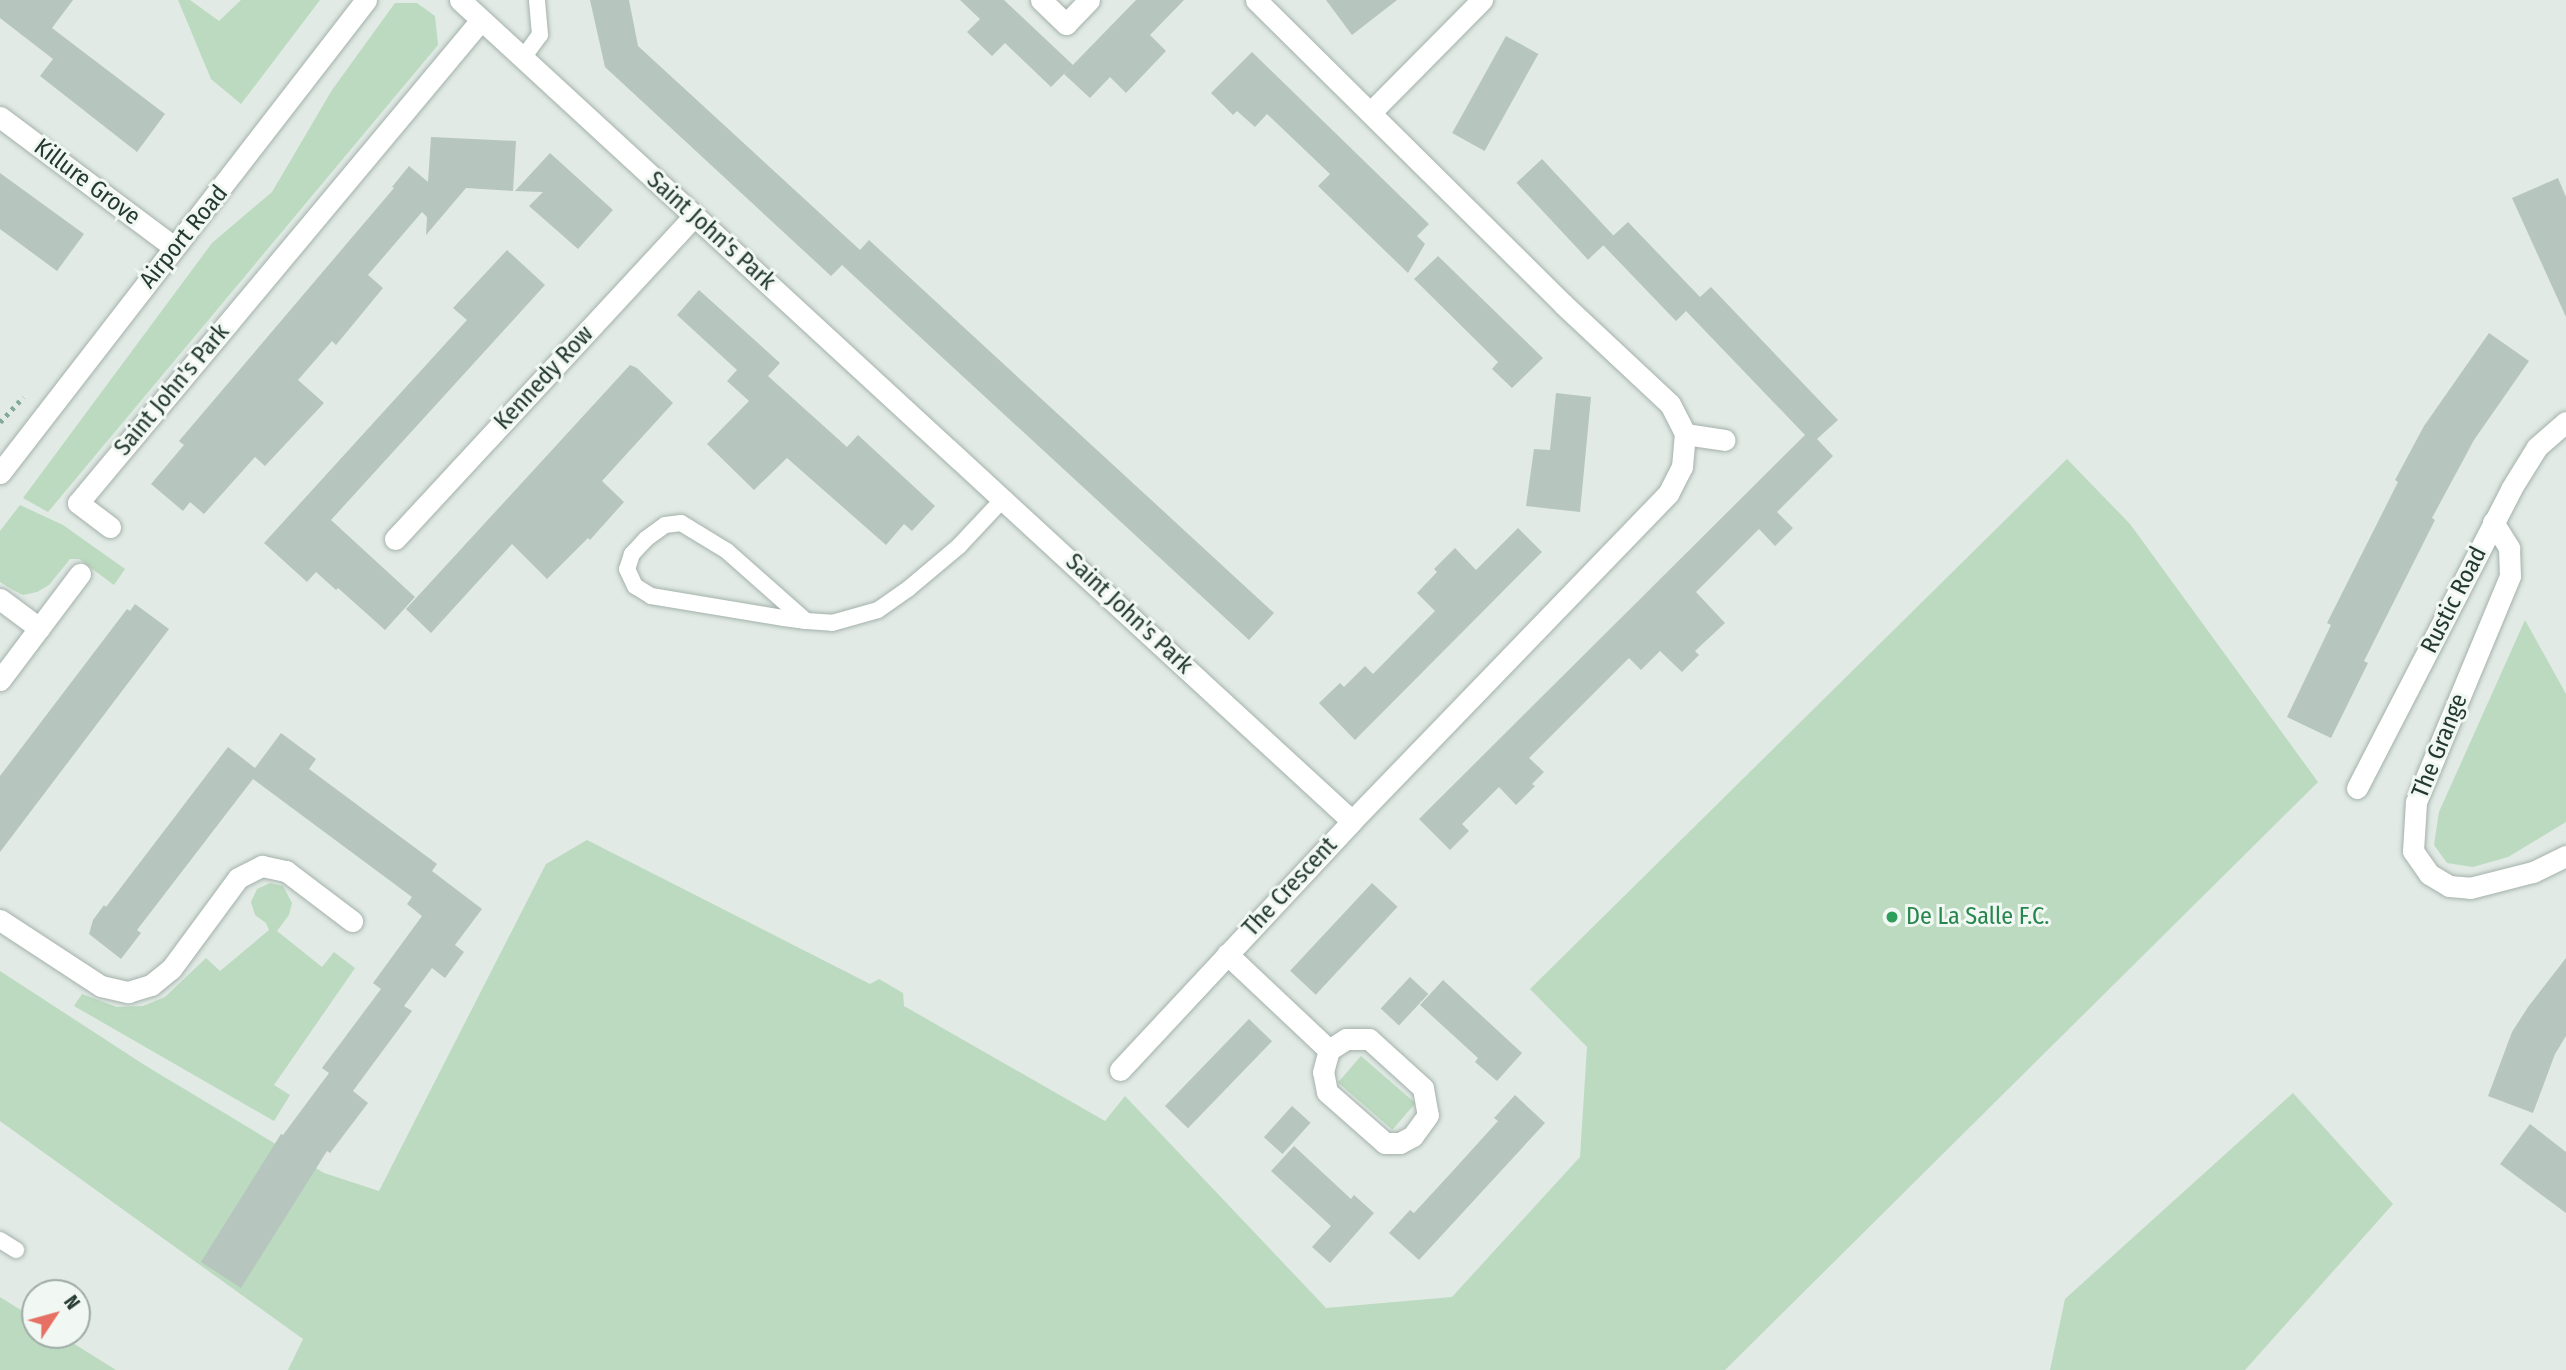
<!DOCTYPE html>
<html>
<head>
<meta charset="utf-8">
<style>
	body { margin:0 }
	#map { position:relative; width:2566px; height:1370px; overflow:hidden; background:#e1eae5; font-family:"Fira Sans Condensed",sans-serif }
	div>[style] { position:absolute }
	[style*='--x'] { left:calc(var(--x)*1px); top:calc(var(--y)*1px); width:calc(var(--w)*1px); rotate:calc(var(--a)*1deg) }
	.green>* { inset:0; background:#bbdabf; transform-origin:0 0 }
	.building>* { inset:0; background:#b6c5bd; transform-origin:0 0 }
	.path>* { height:4.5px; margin-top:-2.25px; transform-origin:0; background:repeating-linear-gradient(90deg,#84ab99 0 3.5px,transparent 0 8.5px) }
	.roads { filter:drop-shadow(0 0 2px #a4b1ab) drop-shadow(0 0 2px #a4b1ab) }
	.lane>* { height:16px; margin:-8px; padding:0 8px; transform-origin:8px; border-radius:8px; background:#fff }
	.street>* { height:21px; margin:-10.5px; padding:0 10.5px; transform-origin:10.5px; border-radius:10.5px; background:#fff }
	.secondary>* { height:21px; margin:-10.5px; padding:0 10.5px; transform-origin:10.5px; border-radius:10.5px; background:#fff }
	.dots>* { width:19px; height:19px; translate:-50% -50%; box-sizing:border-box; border:4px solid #f1f7f3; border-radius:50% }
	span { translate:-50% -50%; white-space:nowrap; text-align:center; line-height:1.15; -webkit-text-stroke:6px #f1f7f3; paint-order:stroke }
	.street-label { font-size:24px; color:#233930 }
	.leisure-label { font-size:24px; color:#27864d }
	.left { translate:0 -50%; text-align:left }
	.north { position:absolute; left:21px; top:1279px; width:70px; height:70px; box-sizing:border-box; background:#f1f7f3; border:2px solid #9faba5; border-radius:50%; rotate:54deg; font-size:19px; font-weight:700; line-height:28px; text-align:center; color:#233930 }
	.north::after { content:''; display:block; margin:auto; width:24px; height:32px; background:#e67063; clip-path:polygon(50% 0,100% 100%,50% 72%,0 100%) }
</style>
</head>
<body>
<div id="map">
	<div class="green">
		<i style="clip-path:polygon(178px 0,190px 0,219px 21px,241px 0,320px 0,241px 104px,211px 79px)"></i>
		<i style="clip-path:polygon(395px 3px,417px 3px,435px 16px,438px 45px,48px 512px,23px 498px,212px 243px,272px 192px,332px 90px)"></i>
		<i style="clip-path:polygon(2067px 459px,2130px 524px,2318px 782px,1725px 1370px,288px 1370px,303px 1339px,0 1121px,0 971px,146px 1066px,324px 1173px,379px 1191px,546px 864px,587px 840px,870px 984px,879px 979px,903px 993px,904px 1006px,1105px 1121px,1125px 1096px,1326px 1308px,1452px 1297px,1580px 1157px,1587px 1047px,1530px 989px)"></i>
		<i style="clip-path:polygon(20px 505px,63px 525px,125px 569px,114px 585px,79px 559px,70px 559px,49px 585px,37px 592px,23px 595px,13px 590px,0 582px,0 531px)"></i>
		<i style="clip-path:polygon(2525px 620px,2566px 694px,2566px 822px,2508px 857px,2473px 867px,2447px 863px,2434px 845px,2439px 812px)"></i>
		<i style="clip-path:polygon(270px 883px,283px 886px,292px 903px,289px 915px,277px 931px,322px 967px,334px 952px,355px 968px,274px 1085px,290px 1095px,274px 1121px,74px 1006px,82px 994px,117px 1007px,143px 1006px,165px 997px,206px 958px,220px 971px,269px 930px,266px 923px,255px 915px,251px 902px,257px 889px)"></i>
		<i style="left:1361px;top:1056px;width:72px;height:35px;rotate:41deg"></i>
		<i style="clip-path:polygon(2293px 1093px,2393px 1204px,2245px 1370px,2050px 1370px,2065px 1299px)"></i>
		<i style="clip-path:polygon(0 1297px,35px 1319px,35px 1335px,60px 1335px,116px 1370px,0 1370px)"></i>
	</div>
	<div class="building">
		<i style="clip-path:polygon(0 0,73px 0,52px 28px,165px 114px,137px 152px,40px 76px,53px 59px,0 18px)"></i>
		<i style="clip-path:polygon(590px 0,629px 0,638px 46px,860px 250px,869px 240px,1274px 613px,1249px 640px,842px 265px,831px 276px,605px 67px)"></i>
		<i style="clip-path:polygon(960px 0,1004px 0,1073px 65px,1051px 87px,1005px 43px,992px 56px,967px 32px,980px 19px)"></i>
		<i style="clip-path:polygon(1136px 0,1184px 0,1150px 35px,1166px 51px,1126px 93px,1110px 77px,1090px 98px,1064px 74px)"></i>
		<i style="clip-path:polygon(1326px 0,1397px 0,1352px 35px)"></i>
		<i style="left:1506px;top:36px;width:37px;height:111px;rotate:29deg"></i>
		<i style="clip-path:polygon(1252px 52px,1429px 224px,1417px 236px,1425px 244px,1408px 273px,1318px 186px,1330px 174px,1267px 114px,1255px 127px,1237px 111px,1233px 115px,1211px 93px)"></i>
		<i style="clip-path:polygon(431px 137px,516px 141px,513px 191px,466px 188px,426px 235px,427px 217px,422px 212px,368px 275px,383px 288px,336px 345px,332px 341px,298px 380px,324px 403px,265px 466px,255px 457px,204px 514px,190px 502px,183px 511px,151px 484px,184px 445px,179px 441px,394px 188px,392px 187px,409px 166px,428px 182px)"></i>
		<i style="clip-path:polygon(550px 153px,613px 210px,578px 249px,529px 206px,543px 192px,515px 191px)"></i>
		<i style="left:1542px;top:159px;width:105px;height:35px;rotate:47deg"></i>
		<i style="clip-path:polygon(0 173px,84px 234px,57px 271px,0 229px)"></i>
		<i style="clip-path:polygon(2558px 178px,2566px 197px,2566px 317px,2512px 198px)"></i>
		<i style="clip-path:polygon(1628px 222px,1700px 297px,1711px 287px,1838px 420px,1817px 439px,1833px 456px,1777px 512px,1793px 528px,1775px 546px,1759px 529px,1696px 592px,1725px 623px,1695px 651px,1699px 655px,1682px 672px,1660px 651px,1641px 670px,1629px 658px,1529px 758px,1544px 772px,1532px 784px,1535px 786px,1516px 805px,1499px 787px,1462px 824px,1469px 831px,1450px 850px,1419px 819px,1805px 435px,1686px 311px,1676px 321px,1603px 245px)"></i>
		<i style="clip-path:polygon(507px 250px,545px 285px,331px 520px,415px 597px,385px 630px,338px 588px,336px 590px,316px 572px,307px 582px,264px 543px,467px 320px,453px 308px)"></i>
		<i style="clip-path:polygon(1438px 256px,1543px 358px,1512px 388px,1492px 369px,1498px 362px,1414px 279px)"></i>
		<i style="clip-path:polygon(699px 290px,780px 363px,768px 376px,847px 447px,858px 435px,935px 506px,912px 531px,904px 524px,886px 545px,787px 458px,754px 490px,707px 444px,749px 401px,727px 381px,737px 370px,677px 315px)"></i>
		<i style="clip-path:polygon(2489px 333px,2529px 361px,2474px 440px,2432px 518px,2435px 520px,2364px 661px,2368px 663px,2331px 738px,2287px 717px,2331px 625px,2327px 623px,2398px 482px,2395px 480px,2424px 426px)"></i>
		<i style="clip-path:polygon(630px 365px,637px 368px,673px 403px,602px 481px,624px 502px,590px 540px,588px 538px,547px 579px,512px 544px,431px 633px,406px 609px)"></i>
		<i style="clip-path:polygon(1556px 393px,1591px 397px,1580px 512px,1526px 506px,1534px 449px,1550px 450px)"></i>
		<i style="clip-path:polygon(1518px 528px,1542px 552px,1355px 740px,1319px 703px,1340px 683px,1344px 687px,1365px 666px,1373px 674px,1435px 611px,1417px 593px,1437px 572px,1434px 569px,1455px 548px,1476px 570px)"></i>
		<i style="clip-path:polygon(135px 604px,169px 629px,0 852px,0 776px,127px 609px,130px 611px)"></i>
		<i style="clip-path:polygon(281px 733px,316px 759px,309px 769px,437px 864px,432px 871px,482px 909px,455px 945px,464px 952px,445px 978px,432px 968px,404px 1006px,412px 1011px,353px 1091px,368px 1103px,330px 1153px,327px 1151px,241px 1288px,201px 1262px,281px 1134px,283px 1135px,329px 1073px,322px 1068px,381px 989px,373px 983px,422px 916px,407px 904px,412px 897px,253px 779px,137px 930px,141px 933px,121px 959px,89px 934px,93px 920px,104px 905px,106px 907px,228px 747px,255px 768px)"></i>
		<i style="left:1372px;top:883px;width:35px;height:120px;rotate:43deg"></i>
		<i style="clip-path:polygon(2566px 958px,2566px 1036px,2555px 1054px,2533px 1113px,2488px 1096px,2512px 1032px,2528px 1007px)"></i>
		<i style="left:1410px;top:977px;width:25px;height:43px;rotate:43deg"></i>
		<i style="clip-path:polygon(1443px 980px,1522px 1053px,1497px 1081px,1475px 1062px,1478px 1058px,1420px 1005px)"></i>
		<i style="left:1249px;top:1019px;width:32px;height:121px;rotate:44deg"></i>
		<i style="clip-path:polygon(1515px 1095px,1545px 1123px,1419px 1260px,1389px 1233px,1410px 1210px,1414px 1213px,1450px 1174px,1498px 1121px,1494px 1118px)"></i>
		<i style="left:1292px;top:1106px;width:25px;height:42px;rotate:42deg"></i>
		<i style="clip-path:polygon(2530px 1124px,2566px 1152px,2566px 1213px,2500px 1164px)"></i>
		<i style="clip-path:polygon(1294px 1146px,1351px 1199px,1354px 1195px,1374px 1213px,1330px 1263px,1312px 1247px,1331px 1226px,1271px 1171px)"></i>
	</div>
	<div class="path">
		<i style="--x:0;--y:422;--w:34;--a:-47"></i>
	</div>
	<div class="roads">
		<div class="lane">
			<i style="--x:523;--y:58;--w:29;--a:-54"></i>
			<i style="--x:540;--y:35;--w:35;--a:-95"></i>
			<i style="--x:806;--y:621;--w:106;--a:-138.5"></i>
			<i style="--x:727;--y:551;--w:54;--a:-148.7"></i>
			<i style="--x:681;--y:523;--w:16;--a:173"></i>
			<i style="--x:665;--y:525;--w:24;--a:144"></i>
			<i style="--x:646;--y:539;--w:21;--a:133"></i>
			<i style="--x:632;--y:554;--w:16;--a:108"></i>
			<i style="--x:627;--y:569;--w:19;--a:65"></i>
			<i style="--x:635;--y:586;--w:19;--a:32"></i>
			<i style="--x:651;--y:596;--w:135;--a:9.4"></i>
			<i style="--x:784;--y:618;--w:22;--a:8"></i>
			<i style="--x:806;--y:621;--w:26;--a:4"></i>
			<i style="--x:832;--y:623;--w:48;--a:-15.8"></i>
			<i style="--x:878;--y:610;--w:37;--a:-35"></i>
			<i style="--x:908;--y:589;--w:67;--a:-40.1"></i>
			<i style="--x:959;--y:546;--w:66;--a:-46.8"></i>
			<i style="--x:0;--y:1240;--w:19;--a:32"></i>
		</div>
		<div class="street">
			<i style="--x:460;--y:0;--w:1212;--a:42.63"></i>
			<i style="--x:1041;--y:0;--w:35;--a:44"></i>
			<i style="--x:1066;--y:24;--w:33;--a:-46"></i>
			<i style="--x:1256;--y:0;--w:432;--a:44.7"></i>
			<i style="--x:1563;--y:304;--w:146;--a:43.1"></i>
			<i style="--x:1670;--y:404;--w:34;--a:63"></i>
			<i style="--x:1685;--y:434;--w:40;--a:8.5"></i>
			<i style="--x:1371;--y:112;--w:158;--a:-45.3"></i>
			<i style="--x:0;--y:117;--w:217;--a:36.8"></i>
			<i style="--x:2493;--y:522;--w:31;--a:58"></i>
			<i style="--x:2509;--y:548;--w:28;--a:88"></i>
			<i style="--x:2510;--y:576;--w:245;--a:112.6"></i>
			<i style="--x:2416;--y:802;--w:49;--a:93.5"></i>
			<i style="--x:2413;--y:851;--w:28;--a:55"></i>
			<i style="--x:2429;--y:874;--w:23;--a:31"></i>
			<i style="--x:2449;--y:886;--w:21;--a:5"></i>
			<i style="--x:2470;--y:888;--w:65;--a:-14.3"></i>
			<i style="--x:2533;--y:872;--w:37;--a:-26"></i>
			<i style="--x:110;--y:527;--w:40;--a:-143"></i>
			<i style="--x:78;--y:503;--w:629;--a:-50.16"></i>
			<i style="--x:395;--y:539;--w:440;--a:-47.2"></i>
			<i style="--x:0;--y:599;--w:49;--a:36.6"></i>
			<i style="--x:0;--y:680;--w:133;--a:-53"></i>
			<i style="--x:2357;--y:788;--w:336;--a:-62.7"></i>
			<i style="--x:2511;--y:489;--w:49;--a:-58.2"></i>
			<i style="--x:2537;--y:447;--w:38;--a:-41"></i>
			<i style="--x:0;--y:920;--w:121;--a:33.2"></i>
			<i style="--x:101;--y:986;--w:28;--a:13"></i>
			<i style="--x:128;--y:992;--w:24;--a:-17"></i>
			<i style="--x:151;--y:985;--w:26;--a:-39"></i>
			<i style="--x:171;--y:969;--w:113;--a:-53.6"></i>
			<i style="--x:238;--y:878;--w:27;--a:-27"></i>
			<i style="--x:262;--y:866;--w:25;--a:12"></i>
			<i style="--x:286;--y:871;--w:83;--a:37.1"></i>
			<i style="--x:1227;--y:954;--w:140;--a:43.3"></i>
			<i style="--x:1329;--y:1050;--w:20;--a:-33"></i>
			<i style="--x:1346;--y:1039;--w:23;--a:0"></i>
			<i style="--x:1369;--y:1039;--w:73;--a:42.2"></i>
			<i style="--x:1423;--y:1088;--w:27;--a:80"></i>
			<i style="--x:1428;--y:1115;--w:26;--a:126"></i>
			<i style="--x:1413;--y:1136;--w:15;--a:152"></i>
			<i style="--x:1400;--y:1143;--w:15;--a:180"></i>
			<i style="--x:1385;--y:1143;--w:77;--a:-138.7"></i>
			<i style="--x:1327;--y:1092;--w:20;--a:-101"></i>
			<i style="--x:1323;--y:1072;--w:23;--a:-75"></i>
			<i style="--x:1120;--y:1070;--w:340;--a:-47"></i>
			<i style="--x:1352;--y:821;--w:455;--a:-46"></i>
			<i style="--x:1668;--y:494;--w:30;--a:-63"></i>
			<i style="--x:1682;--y:467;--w:33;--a:-85"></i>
		</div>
		<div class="secondary">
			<i style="--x:0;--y:473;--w:598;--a:-52.27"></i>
		</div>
	</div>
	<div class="dots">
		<i style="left:1892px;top:917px;background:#2e9e5b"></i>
	</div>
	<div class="street-label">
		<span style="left:87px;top:182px;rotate:37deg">Killure Grove</span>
		<span style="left:711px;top:231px;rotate:42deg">Saint John's Park</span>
		<span style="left:184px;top:237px;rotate:-51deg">Airport Road</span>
		<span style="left:544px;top:378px;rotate:-47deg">Kennedy Row</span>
		<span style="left:172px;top:390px;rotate:-50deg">Saint John's Park</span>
		<span style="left:2454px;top:600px;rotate:-63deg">Rustic Road</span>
		<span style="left:1129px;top:614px;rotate:43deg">Saint John's Park</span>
		<span style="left:2440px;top:746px;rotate:-68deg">The Grange</span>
		<span style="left:1290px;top:887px;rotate:-47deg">The Crescent</span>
	</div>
	<div class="leisure-label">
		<span class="left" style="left:1906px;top:917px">De La Salle F.C.</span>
	</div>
	<div class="north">N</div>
</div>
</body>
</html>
